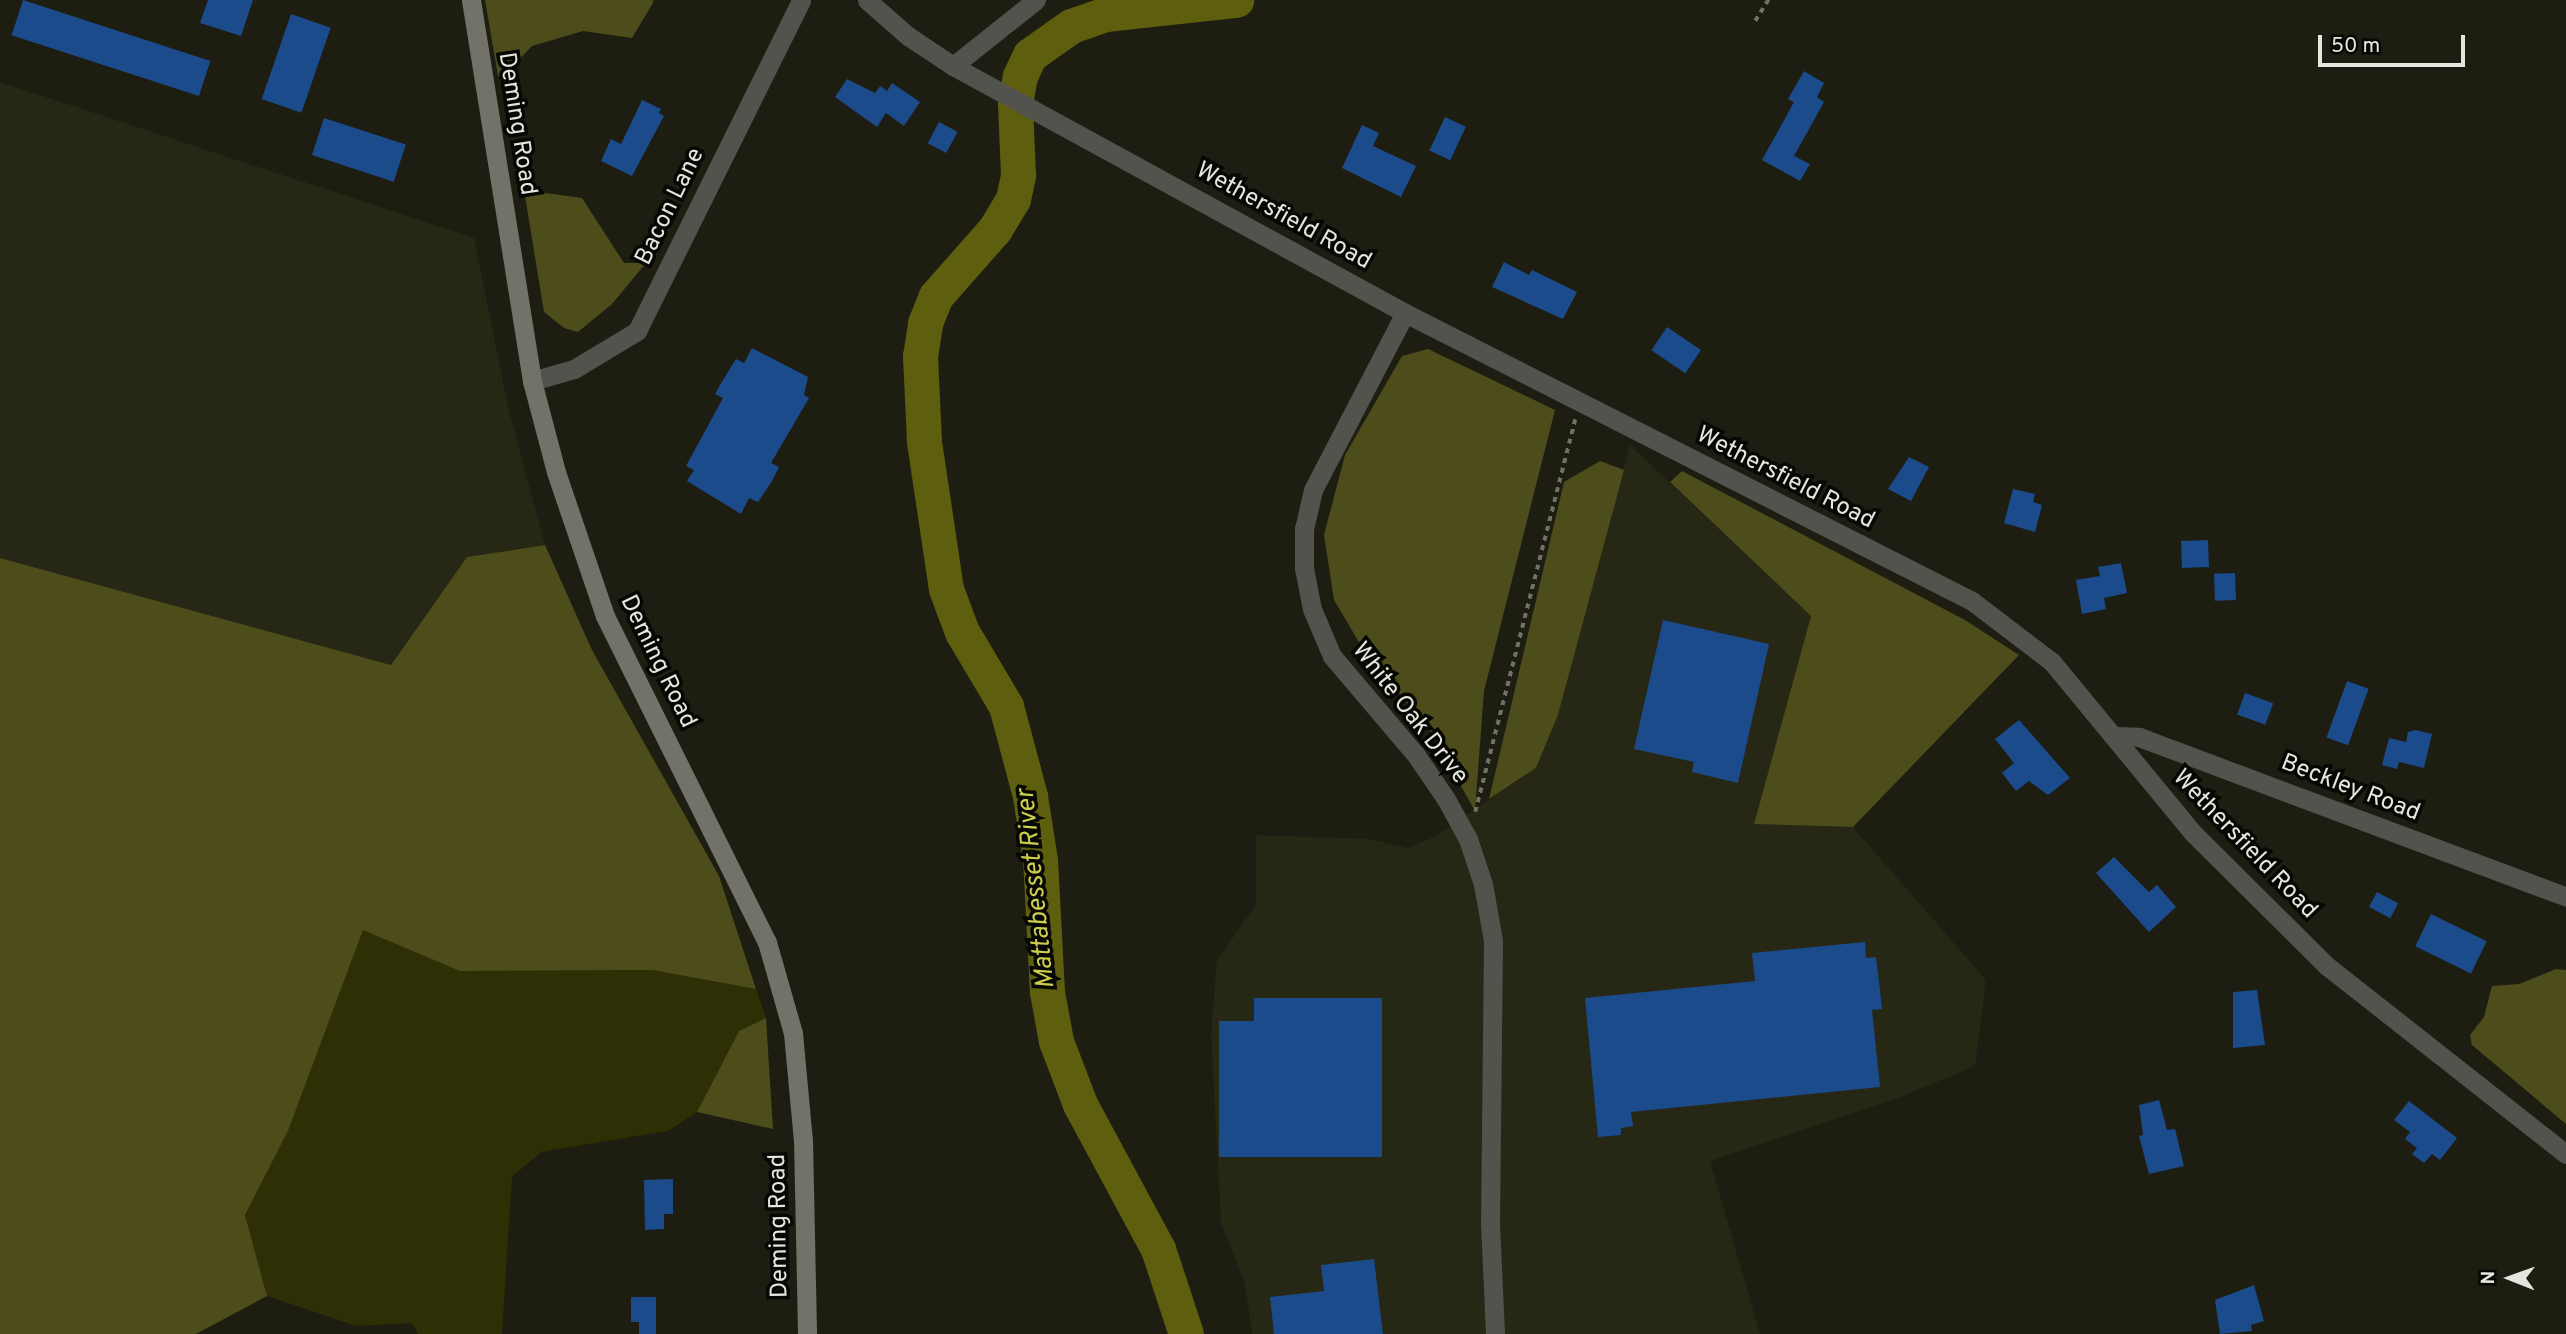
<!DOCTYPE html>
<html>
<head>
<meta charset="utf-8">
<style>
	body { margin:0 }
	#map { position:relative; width:2566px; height:1334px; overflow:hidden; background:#1d1d12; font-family:Overpass,sans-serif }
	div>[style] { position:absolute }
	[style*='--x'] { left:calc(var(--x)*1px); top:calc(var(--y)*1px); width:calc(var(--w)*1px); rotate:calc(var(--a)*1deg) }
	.built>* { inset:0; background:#262715 }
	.green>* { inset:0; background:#2e2f04 }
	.forest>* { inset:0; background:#4c4d1a }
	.river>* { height:35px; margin:-17.5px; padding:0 17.5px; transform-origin:17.5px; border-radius:17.5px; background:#5d5e0e }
	.building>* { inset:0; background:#1c4b8c; transform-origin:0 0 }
	.path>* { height:3.5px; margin-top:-1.75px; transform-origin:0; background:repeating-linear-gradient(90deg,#717167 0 5px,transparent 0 10px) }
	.minor>* { height:19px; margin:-9.5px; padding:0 9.5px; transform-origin:9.5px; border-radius:9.5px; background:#53534d }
	.tertiary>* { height:19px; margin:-9.5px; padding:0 9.5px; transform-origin:9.5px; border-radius:9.5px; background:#53534d }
	.secondary>* { height:19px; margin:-9.5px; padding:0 9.5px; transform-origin:9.5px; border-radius:9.5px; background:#727269 }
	span { translate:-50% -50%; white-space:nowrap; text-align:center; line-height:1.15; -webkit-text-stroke:7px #070704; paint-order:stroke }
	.street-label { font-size:24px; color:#e5e6de }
	.water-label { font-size:26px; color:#cdce4d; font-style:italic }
	.north { position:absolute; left:2475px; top:1243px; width:70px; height:70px; -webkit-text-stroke:5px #070704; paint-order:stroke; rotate:271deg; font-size:19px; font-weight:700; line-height:28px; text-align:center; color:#e5e6de }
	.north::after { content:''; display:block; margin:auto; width:24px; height:32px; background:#e5e6de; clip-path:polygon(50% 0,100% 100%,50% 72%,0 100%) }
	.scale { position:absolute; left:2318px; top:35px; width:147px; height:32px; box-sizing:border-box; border:4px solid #e5e6de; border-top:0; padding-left:9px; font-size:21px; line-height:24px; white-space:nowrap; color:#e5e6de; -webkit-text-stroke:5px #070704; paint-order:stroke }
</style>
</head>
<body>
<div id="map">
	<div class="built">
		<i style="clip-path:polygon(0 82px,474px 238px,509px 411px,545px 545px,467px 557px,391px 665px,0 558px)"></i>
		<i style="clip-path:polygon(1630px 445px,1811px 616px,1754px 824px,1853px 827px,1986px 980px,1975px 1066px,1898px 1098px,1710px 1161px,1760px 1334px,1252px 1334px,1245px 1284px,1221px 1223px,1211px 1035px,1217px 960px,1256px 905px,1256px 835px,1370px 839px,1408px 848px,1434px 837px,1536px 768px,1558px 715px)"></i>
	</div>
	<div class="green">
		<i style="clip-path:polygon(363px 929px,460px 971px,652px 970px,756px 989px,766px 1018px,739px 1031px,697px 1112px,668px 1131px,541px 1152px,512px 1177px,502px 1334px,418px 1334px,412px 1323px,356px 1326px,267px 1296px,245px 1215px,288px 1131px)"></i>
	</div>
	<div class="forest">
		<i style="clip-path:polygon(485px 0,652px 0,654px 1px,632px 38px,583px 31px,532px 46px,510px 69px,511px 76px,498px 76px)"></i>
		<i style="clip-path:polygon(531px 191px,582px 198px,624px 263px,646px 263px,612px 304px,578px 332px,564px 328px,544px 312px,525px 196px)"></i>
		<i style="clip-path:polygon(1428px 349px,1555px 410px,1484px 691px,1475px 811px,1430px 731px,1363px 649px,1334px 600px,1324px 535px,1345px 455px,1402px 356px)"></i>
		<i style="clip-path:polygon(1600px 461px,1624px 470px,1558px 715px,1536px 768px,1489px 799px,1564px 482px)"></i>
		<i style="clip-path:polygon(1682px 471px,1965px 620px,2019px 655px,1853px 827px,1754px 824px,1811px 616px,1670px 482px)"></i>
		<i style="clip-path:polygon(545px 545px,592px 650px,719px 876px,756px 989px,652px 970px,460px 971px,363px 930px,288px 1131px,245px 1215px,267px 1296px,196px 1334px,0 1334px,0 558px,391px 665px,467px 557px)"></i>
		<i style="clip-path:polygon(2556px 969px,2566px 970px,2566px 1124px,2472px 1045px,2470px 1035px,2484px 1017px,2492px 986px,2519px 984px)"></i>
		<i style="clip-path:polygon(766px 1018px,773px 1129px,697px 1112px,739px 1031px)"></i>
	</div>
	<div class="river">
		<i style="--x:1186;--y:1334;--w:89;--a:-108.2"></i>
		<i style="--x:1158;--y:1249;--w:165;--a:-118.3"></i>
		<i style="--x:1080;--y:1104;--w:67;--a:-110.9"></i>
		<i style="--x:1056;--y:1041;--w:50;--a:-100.4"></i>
		<i style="--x:1047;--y:992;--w:132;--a:-93"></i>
		<i style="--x:1040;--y:860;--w:65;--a:-98.9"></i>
		<i style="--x:1030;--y:796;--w:93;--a:-104.9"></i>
		<i style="--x:1006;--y:706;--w:86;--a:-120.7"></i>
		<i style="--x:962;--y:632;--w:46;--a:-110.4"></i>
		<i style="--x:946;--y:589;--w:150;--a:-98.5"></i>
		<i style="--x:924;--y:441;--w:85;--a:-92.7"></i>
		<i style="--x:920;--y:356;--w:33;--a:-81"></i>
		<i style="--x:925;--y:323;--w:29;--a:-68"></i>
		<i style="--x:936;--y:296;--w:89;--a:-48.6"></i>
		<i style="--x:995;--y:229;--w:35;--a:-59"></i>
		<i style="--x:1013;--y:199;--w:25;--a:-78"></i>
		<i style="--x:1018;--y:175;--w:71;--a:-92.4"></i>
		<i style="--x:1015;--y:104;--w:28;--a:-80"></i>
		<i style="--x:1020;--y:76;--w:23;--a:-65"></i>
		<i style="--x:1030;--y:55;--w:50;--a:-35.3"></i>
		<i style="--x:1071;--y:26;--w:36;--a:-19"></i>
		<i style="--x:1105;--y:14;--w:132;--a:-6.1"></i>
	</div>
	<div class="building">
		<i style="left:23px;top:0;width:197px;height:37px;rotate:18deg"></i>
		<i style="clip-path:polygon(208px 0,253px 0,241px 36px,200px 23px)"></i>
		<i style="left:291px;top:14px;width:42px;height:90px;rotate:19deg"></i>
		<i style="clip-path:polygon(1804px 71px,1824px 83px,1817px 97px,1824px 102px,1794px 156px,1810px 164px,1800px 181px,1762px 160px,1794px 102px,1788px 99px)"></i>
		<i style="clip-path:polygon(847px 79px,875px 93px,880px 86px,887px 91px,892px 83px,920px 102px,904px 126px,886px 113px,877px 127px,835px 97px)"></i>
		<i style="clip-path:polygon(642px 100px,661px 109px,659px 113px,664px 116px,632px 176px,601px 161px,611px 139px,621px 144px)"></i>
		<i style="left:1445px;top:117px;width:23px;height:37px;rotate:25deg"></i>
		<i style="left:324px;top:118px;width:86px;height:39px;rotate:18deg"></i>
		<i style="left:939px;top:122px;width:21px;height:24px;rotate:28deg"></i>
		<i style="clip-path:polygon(1362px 125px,1379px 133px,1373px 146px,1416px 166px,1401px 197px,1342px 168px)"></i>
		<i style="clip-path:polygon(1504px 262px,1529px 275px,1532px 270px,1577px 292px,1563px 319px,1492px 287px)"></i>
		<i style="left:1667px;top:327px;width:41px;height:28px;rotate:34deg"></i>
		<i style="clip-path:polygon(752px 348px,808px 377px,804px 395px,809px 398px,771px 463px,779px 467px,772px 481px,758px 502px,749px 498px,741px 514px,687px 481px,694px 470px,686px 466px,723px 398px,715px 394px,723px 380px,736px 359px,744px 363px)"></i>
		<i style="clip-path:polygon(1909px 457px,1929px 467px,1911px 501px,1888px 489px)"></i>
		<i style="clip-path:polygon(2013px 489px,2035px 494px,2033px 502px,2042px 505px,2035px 532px,2004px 523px)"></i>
		<i style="left:2208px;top:540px;width:27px;height:27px;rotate:88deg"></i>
		<i style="clip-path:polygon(2121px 563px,2127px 593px,2104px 598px,2106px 609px,2082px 614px,2076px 580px,2100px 576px,2098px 567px)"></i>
		<i style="left:2235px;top:573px;width:27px;height:21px;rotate:88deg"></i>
		<i style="clip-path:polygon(1663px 620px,1769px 644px,1738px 783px,1692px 772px,1694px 762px,1634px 749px)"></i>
		<i style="left:2347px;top:681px;width:23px;height:60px;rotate:20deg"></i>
		<i style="left:2245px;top:693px;width:30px;height:23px;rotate:20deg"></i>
		<i style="clip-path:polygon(2019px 720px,2070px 778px,2048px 795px,2029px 781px,2016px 791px,2002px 773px,2014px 763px,1995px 739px)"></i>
		<i style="clip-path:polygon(2415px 730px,2432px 734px,2424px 768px,2399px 762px,2397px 769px,2382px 765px,2389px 738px,2406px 742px,2408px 732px)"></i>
		<i style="clip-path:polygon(2114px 857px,2149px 892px,2157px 885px,2176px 907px,2149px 932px,2096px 873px)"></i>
		<i style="left:2377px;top:892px;width:24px;height:17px;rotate:28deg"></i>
		<i style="left:2431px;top:914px;width:62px;height:36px;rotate:26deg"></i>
		<i style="clip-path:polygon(1865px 942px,1866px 958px,1876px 957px,1880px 990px,1882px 1009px,1872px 1010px,1880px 1087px,1631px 1112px,1633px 1126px,1621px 1128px,1621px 1135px,1598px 1137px,1585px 998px,1755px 981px,1752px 953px)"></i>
		<i style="clip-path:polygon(2257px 990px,2265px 1045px,2233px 1048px,2233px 992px)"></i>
		<i style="clip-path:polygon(1254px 998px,1382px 998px,1382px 1157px,1219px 1157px,1219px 1021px,1254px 1021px)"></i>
		<i style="clip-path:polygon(2159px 1100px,2167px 1130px,2175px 1129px,2184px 1166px,2149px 1174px,2139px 1136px,2143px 1135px,2139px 1105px)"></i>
		<i style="clip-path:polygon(2409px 1101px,2457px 1138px,2440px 1160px,2432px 1154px,2424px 1163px,2412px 1154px,2417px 1148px,2405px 1139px,2410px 1132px,2394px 1120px)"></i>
		<i style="clip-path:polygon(673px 1179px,673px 1214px,664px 1214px,664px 1229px,645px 1230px,644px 1180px)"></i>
		<i style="clip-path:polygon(1374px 1259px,1383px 1334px,1274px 1334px,1270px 1297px,1324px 1291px,1321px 1265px)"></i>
		<i style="clip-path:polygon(2254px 1285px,2264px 1321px,2251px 1325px,2252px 1331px,2220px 1334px,2215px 1300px)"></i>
		<i style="clip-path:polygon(631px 1297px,656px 1297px,656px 1334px,639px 1334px,639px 1322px,631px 1322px)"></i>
	</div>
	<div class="path">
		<i style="--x:1755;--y:21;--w:25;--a:-58"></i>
		<i style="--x:1475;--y:812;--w:405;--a:-75.7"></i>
	</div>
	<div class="minor">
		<i style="--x:953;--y:66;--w:106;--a:-38.5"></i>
		<i style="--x:1405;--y:313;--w:199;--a:117.5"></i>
		<i style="--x:1313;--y:490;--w:39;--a:103"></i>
		<i style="--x:1304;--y:528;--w:40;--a:90"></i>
		<i style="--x:1304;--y:568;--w:42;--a:79"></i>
		<i style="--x:1312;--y:609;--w:51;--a:66.9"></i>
		<i style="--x:1332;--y:656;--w:130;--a:49.7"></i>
		<i style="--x:1416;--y:755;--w:53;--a:55.7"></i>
		<i style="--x:1446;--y:799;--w:46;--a:61.2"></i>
		<i style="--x:1468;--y:839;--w:47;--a:71.6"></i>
		<i style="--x:1483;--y:884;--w:58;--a:80"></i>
		<i style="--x:1493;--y:941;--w:282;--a:90.6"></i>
		<i style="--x:1490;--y:1223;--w:111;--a:87.4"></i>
		<i style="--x:2116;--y:736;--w:23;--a:2"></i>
		<i style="--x:2139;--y:737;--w:456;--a:20.5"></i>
	</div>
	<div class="tertiary">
		<i style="--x:867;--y:0;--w:55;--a:41.3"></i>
		<i style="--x:908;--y:36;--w:54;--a:33.7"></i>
		<i style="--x:953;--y:66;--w:515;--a:28.65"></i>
		<i style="--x:1405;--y:313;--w:636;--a:26.93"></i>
		<i style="--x:1972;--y:601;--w:101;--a:37.3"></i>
		<i style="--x:2052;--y:662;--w:222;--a:50.5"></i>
		<i style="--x:2193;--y:833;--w:189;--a:44.8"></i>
		<i style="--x:2327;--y:966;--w:304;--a:38.2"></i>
		<i style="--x:532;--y:381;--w:44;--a:-15.9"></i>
		<i style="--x:574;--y:369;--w:74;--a:-31.1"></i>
		<i style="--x:637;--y:331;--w:369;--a:-63.6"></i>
	</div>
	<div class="secondary">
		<i style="--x:471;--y:0;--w:386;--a:80.9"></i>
		<i style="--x:532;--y:381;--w:94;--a:75.2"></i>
		<i style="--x:556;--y:472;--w:152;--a:71.2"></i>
		<i style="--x:605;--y:616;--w:364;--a:63.6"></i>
		<i style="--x:767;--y:942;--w:95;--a:74.1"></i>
		<i style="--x:793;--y:1033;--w:107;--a:84.7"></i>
		<i style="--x:803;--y:1140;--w:194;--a:88.8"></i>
	</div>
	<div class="street-label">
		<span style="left:516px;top:124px;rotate:81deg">Deming Road</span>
		<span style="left:671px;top:207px;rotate:-64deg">Bacon Lane</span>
		<span style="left:1283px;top:217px;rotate:29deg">Wethersfield Road</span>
		<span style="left:1785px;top:479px;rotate:27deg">Wethersfield Road</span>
		<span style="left:657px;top:662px;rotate:64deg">Deming Road</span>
		<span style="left:1409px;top:714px;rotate:52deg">White Oak Drive</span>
		<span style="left:2350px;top:789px;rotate:21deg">Beckley Road</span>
		<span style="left:2244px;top:845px;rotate:46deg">Wethersfield Road</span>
		<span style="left:780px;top:1226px;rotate:-91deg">Deming Road</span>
	</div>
	<div class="water-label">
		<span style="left:1037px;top:889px;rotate:-96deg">Mattabesset River</span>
	</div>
	<div class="north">N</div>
	<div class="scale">50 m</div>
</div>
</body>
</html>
